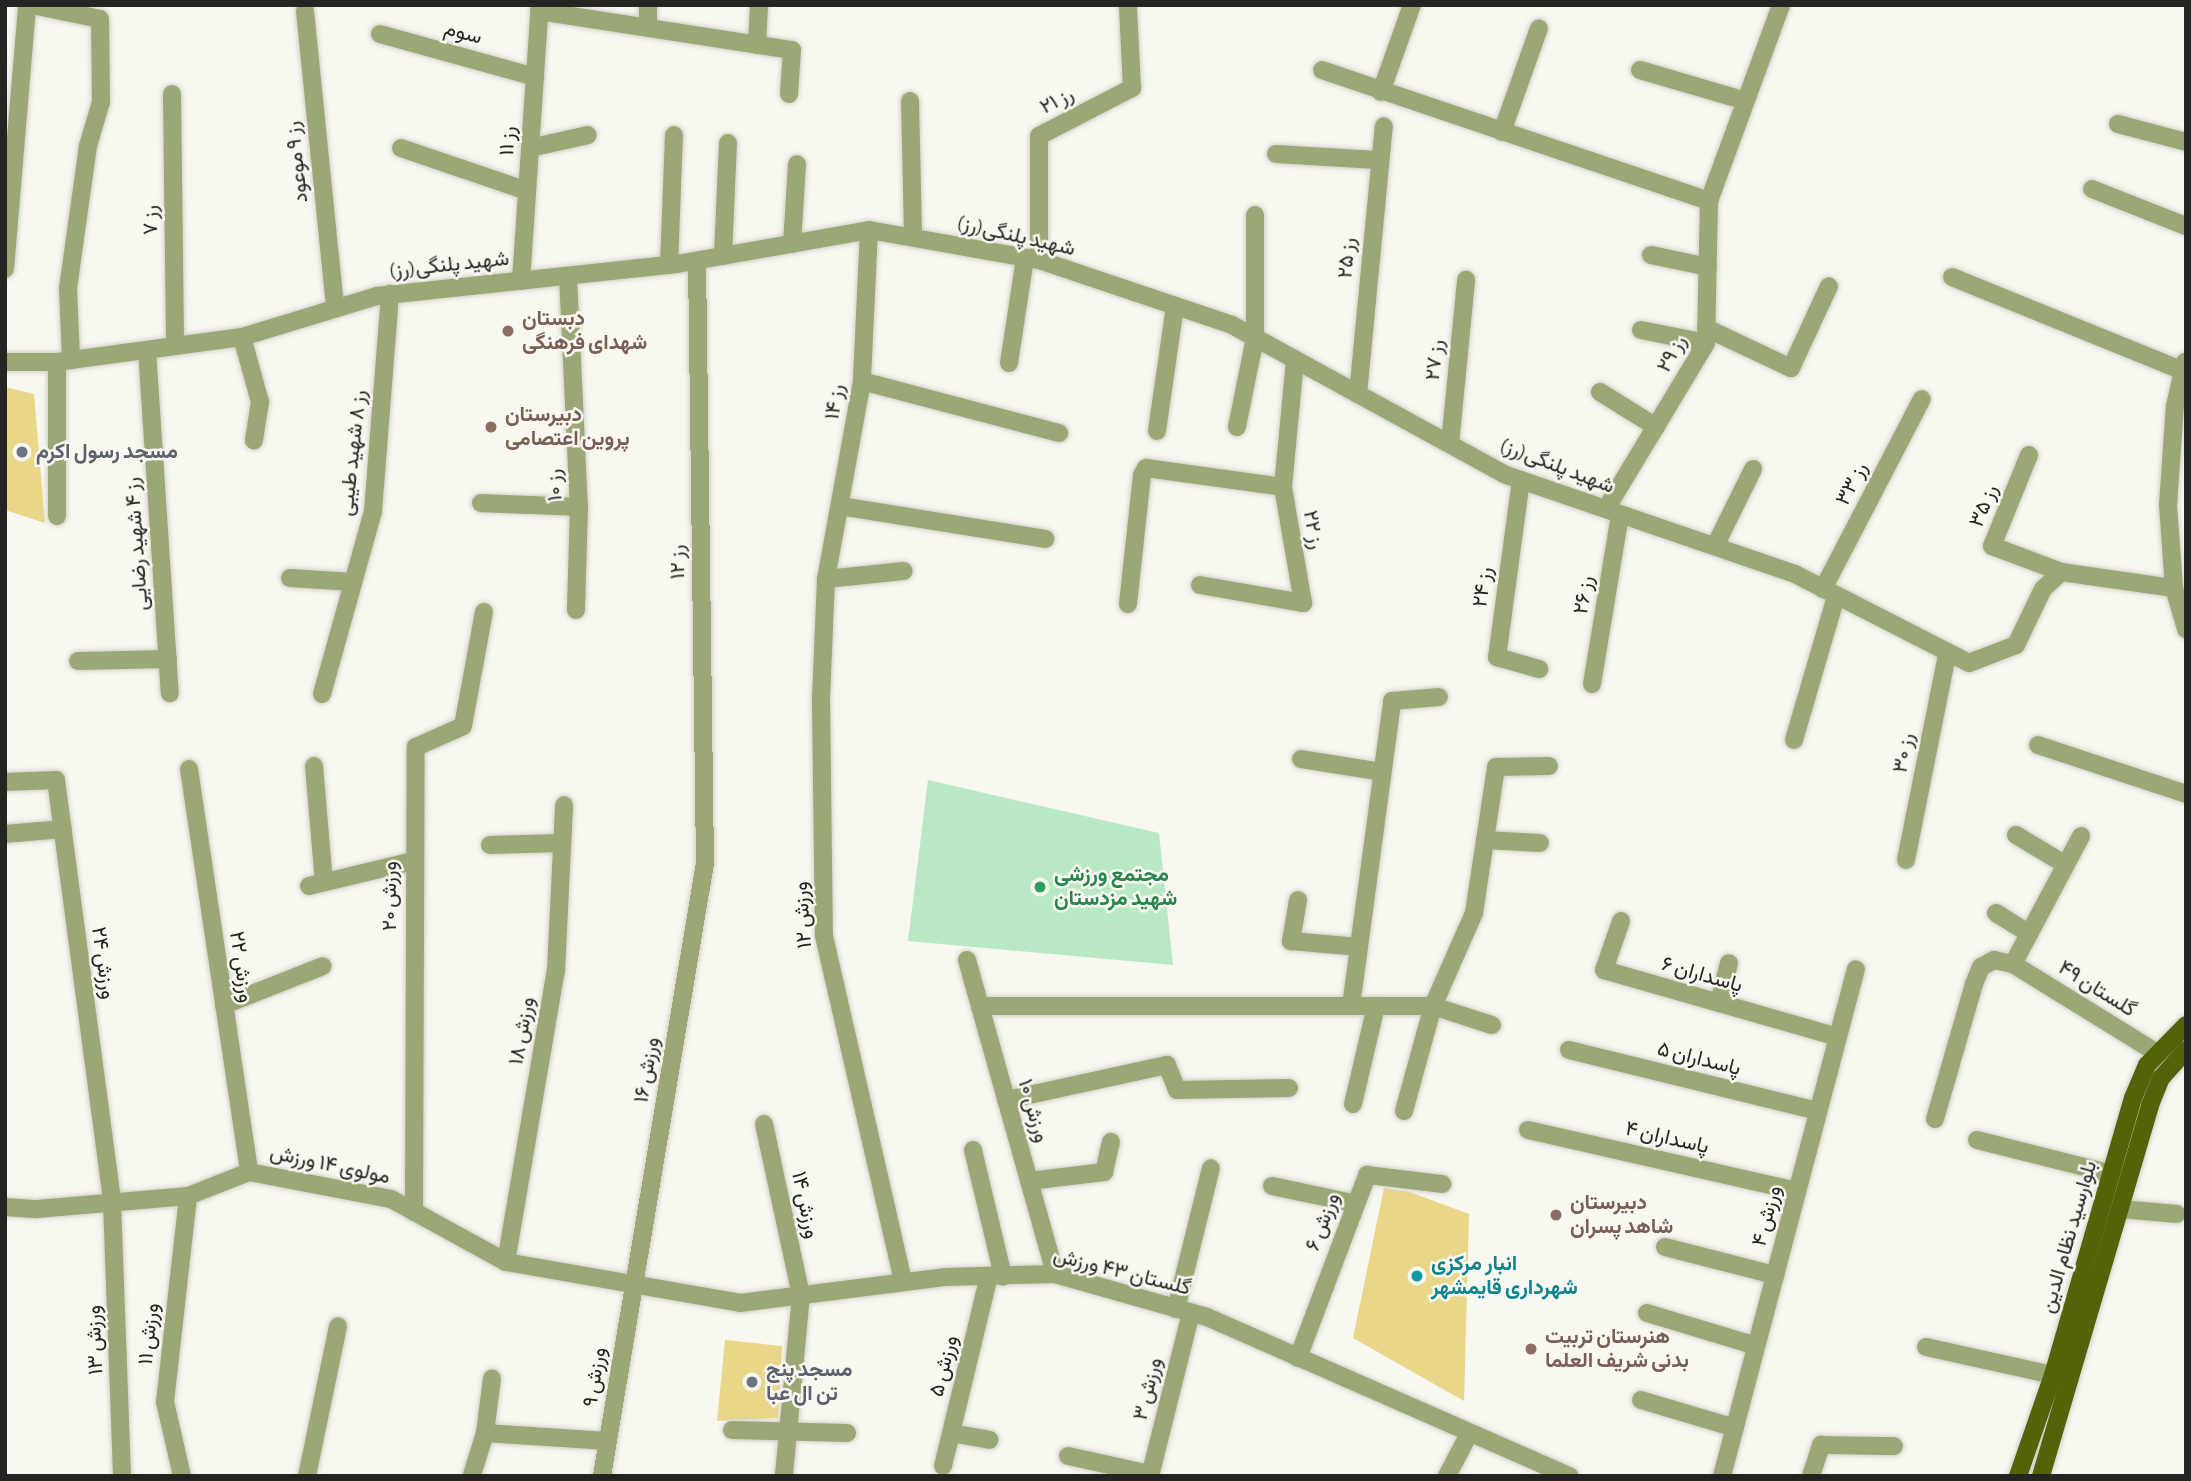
<!DOCTYPE html>
<html>
<head>
<meta charset="utf-8">
<style>
	body { margin:0 }
	#map { position:relative; width:2191px; height:1481px; overflow:hidden; background:#f8f7f0; font-family:"Alegreya Sans",Vazirmatn,sans-serif }
	div>[style] { position:absolute }
	[style*='--x'] { left:calc(var(--x)*1px); top:calc(var(--y)*1px); width:calc(var(--w)*1px); rotate:calc(var(--a)*1deg) }
	.green>* { inset:0; background:#b8e9c4 }
	.building>* { inset:0; background:#e8d689 }
	.roads { filter:drop-shadow(0 0 2px #d2d1cb) drop-shadow(0 0 2px #d2d1cb) }
	.minor>* { height:18px; margin:-9px; padding:0 9px; transform-origin:9px; border-radius:9px; background:#9aa875 }
	.major>* { height:18px; margin:-9px; padding:0 9px; transform-origin:9px; border-radius:9px; background:#536309 }
	.dots>* { width:19px; height:19px; translate:-50% -50%; box-sizing:border-box; border:4px solid #f8f7f0; border-radius:50% }
	span { translate:-50% -50%; white-space:nowrap; text-align:center; line-height:1.15; -webkit-text-stroke:5px #f8f7f0; paint-order:stroke }
	.street-label { font-size:21px; color:#252422 }
	.education-label { font-size:21px; color:#785e54; font-weight:700 }
	.left { translate:0 -50%; text-align:left }
	.worship-label { font-size:21px; color:#5b616d; font-weight:700 }
	.leisure-label { font-size:21px; color:#27864d; font-weight:700 }
	.culture-label { font-size:21px; color:#0d838f; font-weight:700 }
	.frame { position:absolute; inset:0; border:7px solid #252422; pointer-events:none }
</style>
</head>
<body>
<div id="map">
	<div class="green">
		<i style="clip-path:polygon(928px 780px,1159px 833px,1173px 965px,908px 941px)"></i>
	</div>
	<div class="building">
		<i style="clip-path:polygon(5px 387px,34px 394px,45px 523px,5px 510px)"></i>
		<i style="clip-path:polygon(1384px 1188px,1410px 1192px,1469px 1214px,1464px 1401px,1353px 1338px)"></i>
		<i style="clip-path:polygon(725px 1340px,782px 1346px,778px 1418px,717px 1421px)"></i>
	</div>
	<div class="roads">
		<div class="minor">
			<i style="--x:32;--y:5;--w:69;--a:11.6"></i>
			<i style="--x:100;--y:19;--w:83;--a:89.3"></i>
			<i style="--x:101;--y:102;--w:46;--a:106.5"></i>
			<i style="--x:88;--y:146;--w:143;--a:98"></i>
			<i style="--x:68;--y:288;--w:72;--a:87.6"></i>
			<i style="--x:305;--y:11;--w:299;--a:84.2"></i>
			<i style="--x:539;--y:11;--w:256;--a:8.8"></i>
			<i style="--x:792;--y:50;--w:44;--a:93.9"></i>
			<i style="--x:648;--y:28;--w:23;--a:-90"></i>
			<i style="--x:380;--y:34;--w:161;--a:15.5"></i>
			<i style="--x:757;--y:45;--w:40;--a:-87.1"></i>
			<i style="--x:1322;--y:70;--w:409;--a:18.7"></i>
			<i style="--x:1640;--y:70;--w:110;--a:16.3"></i>
			<i style="--x:1381;--y:92;--w:92;--a:-70.4"></i>
			<i style="--x:172;--y:94;--w:252;--a:89.3"></i>
			<i style="--x:910;--y:101;--w:136;--a:88.7"></i>
			<i style="--x:2118;--y:124;--w:70;--a:14.8"></i>
			<i style="--x:1502;--y:132;--w:110;--a:-70.4"></i>
			<i style="--x:401;--y:148;--w:133;--a:18.8"></i>
			<i style="--x:530;--y:148;--w:59;--a:-12.6"></i>
			<i style="--x:1276;--y:154;--w:101;--a:3.4"></i>
			<i style="--x:2092;--y:189;--w:101;--a:21.5"></i>
			<i style="--x:869;--y:230;--w:151;--a:92.7"></i>
			<i style="--x:862;--y:381;--w:201;--a:100.3"></i>
			<i style="--x:826;--y:579;--w:119;--a:92.4"></i>
			<i style="--x:821;--y:698;--w:238;--a:89.3"></i>
			<i style="--x:824;--y:936;--w:355;--a:77.1"></i>
			<i style="--x:792;--y:244;--w:80;--a:-86.4"></i>
			<i style="--x:1651;--y:255;--w:58;--a:11.9"></i>
			<i style="--x:723;--y:256;--w:113;--a:-87.5"></i>
			<i style="--x:1039;--y:260;--w:124;--a:-90"></i>
			<i style="--x:1039;--y:136;--w:105;--a:-27.3"></i>
			<i style="--x:1132;--y:88;--w:83;--a:-92.8"></i>
			<i style="--x:669;--y:265;--w:130;--a:-87.8"></i>
			<i style="--x:5;--y:269;--w:265;--a:-85.2"></i>
			<i style="--x:568;--y:276;--w:231;--a:87.3"></i>
			<i style="--x:579;--y:507;--w:103;--a:91.7"></i>
			<i style="--x:1952;--y:277;--w:249;--a:22.1"></i>
			<i style="--x:521;--y:281;--w:277;--a:-86.1"></i>
			<i style="--x:1706;--y:328;--w:94;--a:25.2"></i>
			<i style="--x:1791;--y:368;--w:90;--a:-65.1"></i>
			<i style="--x:1641;--y:330;--w:66;--a:11.3"></i>
			<i style="--x:242;--y:337;--w:67;--a:74.5"></i>
			<i style="--x:260;--y:402;--w:39;--a:99"></i>
			<i style="--x:147;--y:350;--w:344;--a:86.2"></i>
			<i style="--x:5;--y:362;--w:52;--a:0"></i>
			<i style="--x:57;--y:362;--w:187;--a:-7.7"></i>
			<i style="--x:242;--y:337;--w:141;--a:-16.9"></i>
			<i style="--x:377;--y:296;--w:302;--a:-6.1"></i>
			<i style="--x:677;--y:264;--w:195;--a:-10"></i>
			<i style="--x:869;--y:230;--w:173;--a:10"></i>
			<i style="--x:1039;--y:260;--w:204;--a:18.6"></i>
			<i style="--x:1232;--y:325;--w:312;--a:28.7"></i>
			<i style="--x:1506;--y:475;--w:305;--a:18.9"></i>
			<i style="--x:1795;--y:574;--w:195;--a:27.1"></i>
			<i style="--x:1969;--y:663;--w:50;--a:-21"></i>
			<i style="--x:2016;--y:645;--w:62;--a:-64.3"></i>
			<i style="--x:2043;--y:589;--w:25;--a:-43"></i>
			<i style="--x:2061;--y:572;--w:114;--a:8.1"></i>
			<i style="--x:2174;--y:588;--w:43;--a:73.7"></i>
			<i style="--x:1009;--y:363;--w:106;--a:-81.3"></i>
			<i style="--x:862;--y:381;--w:204;--a:14.8"></i>
			<i style="--x:1600;--y:392;--w:66;--a:32"></i>
			<i style="--x:1358;--y:394;--w:269;--a:-84.5"></i>
			<i style="--x:1237;--y:427;--w:91;--a:-78.6"></i>
			<i style="--x:1255;--y:338;--w:123;--a:-90"></i>
			<i style="--x:1157;--y:431;--w:126;--a:-81.8"></i>
			<i style="--x:1450;--y:444;--w:165;--a:-84.4"></i>
			<i style="--x:2029;--y:455;--w:98;--a:112.1"></i>
			<i style="--x:1992;--y:546;--w:74;--a:20.6"></i>
			<i style="--x:1521;--y:480;--w:179;--a:97.7"></i>
			<i style="--x:1497;--y:657;--w:44;--a:15.9"></i>
			<i style="--x:481;--y:503;--w:98;--a:2.3"></i>
			<i style="--x:840;--y:506;--w:208;--a:9.1"></i>
			<i style="--x:1606;--y:509;--w:194;--a:-58.9"></i>
			<i style="--x:1706;--y:343;--w:142;--a:-88.8"></i>
			<i style="--x:1709;--y:201;--w:209;--a:-69.8"></i>
			<i style="--x:57;--y:516;--w:154;--a:-90"></i>
			<i style="--x:1715;--y:546;--w:86;--a:-63.7"></i>
			<i style="--x:290;--y:578;--w:63;--a:3.6"></i>
			<i style="--x:826;--y:579;--w:78;--a:-5.9"></i>
			<i style="--x:1200;--y:585;--w:105;--a:9.9"></i>
			<i style="--x:1303;--y:603;--w:118;--a:-99.8"></i>
			<i style="--x:1283;--y:487;--w:128;--a:-84.6"></i>
			<i style="--x:2174;--y:588;--w:83;--a:-94.1"></i>
			<i style="--x:2168;--y:505;--w:99;--a:-86"></i>
			<i style="--x:2175;--y:406;--w:45;--a:-77.2"></i>
			<i style="--x:1823;--y:589;--w:214;--a:-62.5"></i>
			<i style="--x:1128;--y:604;--w:130;--a:-83.8"></i>
			<i style="--x:1142;--y:475;--w:8;--a:-60"></i>
			<i style="--x:1146;--y:468;--w:138;--a:7.9"></i>
			<i style="--x:78;--y:661;--w:90;--a:-1.3"></i>
			<i style="--x:1592;--y:684;--w:172;--a:-80.6"></i>
			<i style="--x:322;--y:694;--w:190;--a:-74.4"></i>
			<i style="--x:373;--y:511;--w:218;--a:-85.5"></i>
			<i style="--x:1794;--y:740;--w:150;--a:-73.7"></i>
			<i style="--x:2038;--y:745;--w:156;--a:18.3"></i>
			<i style="--x:1301;--y:759;--w:82;--a:9.1"></i>
			<i style="--x:314;--y:766;--w:116;--a:85.1"></i>
			<i style="--x:189;--y:769;--w:407;--a:81.5"></i>
			<i style="--x:5;--y:782;--w:51;--a:-2.2"></i>
			<i style="--x:56;--y:780;--w:426;--a:82.4"></i>
			<i style="--x:112;--y:1202;--w:274;--a:87.9"></i>
			<i style="--x:5;--y:834;--w:58;--a:-4.9"></i>
			<i style="--x:2016;--y:835;--w:58;--a:31"></i>
			<i style="--x:1485;--y:840;--w:55;--a:3.1"></i>
			<i style="--x:490;--y:845;--w:70;--a:-1.6"></i>
			<i style="--x:1906;--y:860;--w:209;--a:-78.7"></i>
			<i style="--x:309;--y:886;--w:107;--a:-13.5"></i>
			<i style="--x:1298;--y:900;--w:42;--a:99.7"></i>
			<i style="--x:1291;--y:941;--w:68;--a:5"></i>
			<i style="--x:1996;--y:913;--w:39;--a:32"></i>
			<i style="--x:2029;--y:934;--w:34;--a:118"></i>
			<i style="--x:1621;--y:921;--w:52;--a:109.1"></i>
			<i style="--x:1604;--y:970;--w:242;--a:16"></i>
			<i style="--x:2029;--y:934;--w:111;--a:-62"></i>
			<i style="--x:967;--y:960;--w:326;--a:74.3"></i>
			<i style="--x:1719;--y:1003;--w:41;--a:-76"></i>
			<i style="--x:224;--y:1005;--w:106;--a:-21.5"></i>
			<i style="--x:980;--y:1006;--w:453;--a:0"></i>
			<i style="--x:1433;--y:1006;--w:62;--a:17.9"></i>
			<i style="--x:1351;--y:1006;--w:308;--a:-82.3"></i>
			<i style="--x:1392;--y:701;--w:47;--a:-4.9"></i>
			<i style="--x:1569;--y:1050;--w:256;--a:13.8"></i>
			<i style="--x:1006;--y:1100;--w:165;--a:-12.3"></i>
			<i style="--x:1167;--y:1065;--w:27;--a:68"></i>
			<i style="--x:1177;--y:1090;--w:112;--a:-1"></i>
			<i style="--x:1353;--y:1104;--w:101;--a:-76.8"></i>
			<i style="--x:1404;--y:1111;--w:109;--a:-74.6"></i>
			<i style="--x:1433;--y:1006;--w:102;--a:-66.2"></i>
			<i style="--x:1474;--y:913;--w:148;--a:-81.4"></i>
			<i style="--x:1496;--y:767;--w:53;--a:-1.1"></i>
			<i style="--x:1935;--y:1119;--w:141;--a:-73.9"></i>
			<i style="--x:1974;--y:984;--w:18;--a:-68"></i>
			<i style="--x:1981;--y:967;--w:15;--a:-28"></i>
			<i style="--x:1994;--y:960;--w:19;--a:12"></i>
			<i style="--x:2013;--y:964;--w:169;--a:31.7"></i>
			<i style="--x:764;--y:1124;--w:175;--a:77.8"></i>
			<i style="--x:801;--y:1295;--w:182;--a:95.4"></i>
			<i style="--x:1528;--y:1130;--w:276;--a:12.8"></i>
			<i style="--x:1977;--y:1140;--w:139;--a:14.1"></i>
			<i style="--x:973;--y:1150;--w:130;--a:76.6"></i>
			<i style="--x:1029;--y:1181;--w:76;--a:-6.8"></i>
			<i style="--x:1104;--y:1172;--w:31;--a:-77"></i>
			<i style="--x:1272;--y:1186;--w:83;--a:11.9"></i>
			<i style="--x:5;--y:1207;--w:32;--a:4"></i>
			<i style="--x:37;--y:1209;--w:152;--a:-4.9"></i>
			<i style="--x:188;--y:1196;--w:66;--a:-21.5"></i>
			<i style="--x:249;--y:1172;--w:145;--a:10.8"></i>
			<i style="--x:391;--y:1199;--w:131;--a:28.7"></i>
			<i style="--x:506;--y:1262;--w:238;--a:9.9"></i>
			<i style="--x:740;--y:1303;--w:208;--a:-7.2"></i>
			<i style="--x:946;--y:1277;--w:109;--a:-1.6"></i>
			<i style="--x:1055;--y:1274;--w:158;--a:15.8"></i>
			<i style="--x:1207;--y:1317;--w:396;--a:23.7"></i>
			<i style="--x:2121;--y:1209;--w:56;--a:5.1"></i>
			<i style="--x:414;--y:1212;--w:465;--a:-89.8"></i>
			<i style="--x:416;--y:747;--w:51;--a:-24.1"></i>
			<i style="--x:463;--y:726;--w:116;--a:-79.6"></i>
			<i style="--x:1665;--y:1247;--w:114;--a:14.3"></i>
			<i style="--x:506;--y:1262;--w:295;--a:-80.3"></i>
			<i style="--x:556;--y:971;--w:166;--a:-87.2"></i>
			<i style="--x:1176;--y:1309;--w:145;--a:-76.1"></i>
			<i style="--x:1647;--y:1313;--w:114;--a:16.8"></i>
			<i style="--x:1926;--y:1347;--w:130;--a:12.4"></i>
			<i style="--x:1298;--y:1358;--w:196;--a:-69.3"></i>
			<i style="--x:1367;--y:1175;--w:76;--a:6.8"></i>
			<i style="--x:1641;--y:1400;--w:98;--a:16.6"></i>
			<i style="--x:732;--y:1430;--w:115;--a:1.5"></i>
			<i style="--x:485;--y:1433;--w:123;--a:3.7"></i>
			<i style="--x:951;--y:1433;--w:39;--a:10"></i>
			<i style="--x:1068;--y:1456;--w:84;--a:12.4"></i>
			<i style="--x:943;--y:1466;--w:195;--a:-76.4"></i>
			<i style="--x:472;--y:1475;--w:44;--a:-72.8"></i>
			<i style="--x:485;--y:1433;--w:55;--a:-82.7"></i>
			<i style="--x:182;--y:1476;--w:76;--a:-102.9"></i>
			<i style="--x:165;--y:1402;--w:207;--a:-83.6"></i>
			<i style="--x:307;--y:1476;--w:153;--a:-78.3"></i>
			<i style="--x:602;--y:1476;--w:622;--a:-80.46"></i>
			<i style="--x:705;--y:863;--w:602;--a:-90.76"></i>
			<i style="--x:1150;--y:1476;--w:168;--a:-75.9"></i>
			<i style="--x:1447;--y:1476;--w:47;--a:-62.4"></i>
			<i style="--x:1722;--y:1476;--w:524;--a:-75.2"></i>
			<i style="--x:1811;--y:1476;--w:33;--a:-72"></i>
			<i style="--x:1821;--y:1445;--w:73;--a:0.8"></i>
		</div>
		<div class="major">
			<i style="--x:2018;--y:1476;--w:107;--a:-70.9"></i>
			<i style="--x:2053;--y:1375;--w:288;--a:-73.9"></i>
			<i style="--x:2133;--y:1098;--w:36;--a:-67"></i>
			<i style="--x:2147;--y:1065;--w:56;--a:-45.7"></i>
			<i style="--x:2041;--y:1476;--w:387;--a:-73.6"></i>
			<i style="--x:2150;--y:1105;--w:29;--a:-68"></i>
			<i style="--x:2161;--y:1078;--w:38;--a:-48"></i>
		</div>
	</div>
	<div class="dots">
		<i style="left:508px;top:331px;background:#8d6e63"></i>
		<i style="left:491px;top:427px;background:#8d6e63"></i>
		<i style="left:22px;top:452px;background:#6b7280"></i>
		<i style="left:1040px;top:887px;background:#2e9e5b"></i>
		<i style="left:1556px;top:1215px;background:#8d6e63"></i>
		<i style="left:1417px;top:1276px;background:#0f9aa8"></i>
		<i style="left:1531px;top:1349px;background:#8d6e63"></i>
		<i style="left:752px;top:1382px;background:#6b7280"></i>
	</div>
	<div class="street-label">
		<span style="left:463px;top:33px;rotate:15deg">سوم</span>
		<span style="left:1057px;top:101px;rotate:-27deg">رز ۲۱</span>
		<span style="left:508px;top:141px;rotate:-86deg">رز ۱۱</span>
		<span style="left:297px;top:162px;rotate:-96deg">رز ۹ موعود</span>
		<span style="left:151px;top:220px;rotate:-91deg">رز ۷</span>
		<span style="left:1016px;top:236px;rotate:13deg">شهید پلنگی(رز)</span>
		<span style="left:1347px;top:258px;rotate:-85deg">رز ۲۵</span>
		<span style="left:449px;top:265px;rotate:-6deg">شهید پلنگی(رز)</span>
		<span style="left:1672px;top:354px;rotate:-61deg">رز ۲۹</span>
		<span style="left:1435px;top:360px;rotate:-84deg">رز ۲۷</span>
		<span style="left:835px;top:402px;rotate:-81deg">رز ۱۴</span>
		<span style="left:353px;top:453px;rotate:-84deg">رز ۸ شهید طیبی</span>
		<span style="left:1557px;top:466px;rotate:21deg">شهید پلنگی(رز)</span>
		<span style="left:1852px;top:484px;rotate:-63deg">رز ۳۳</span>
		<span style="left:555px;top:485px;rotate:-92deg">رز ۱۰</span>
		<span style="left:1984px;top:506px;rotate:-68deg">رز ۳۵</span>
		<span style="left:1313px;top:530px;rotate:80deg">رز ۲۲</span>
		<span style="left:137px;top:544px;rotate:-94deg">رز ۴ شهید رضایی</span>
		<span style="left:678px;top:562px;rotate:-91deg">رز ۱۲</span>
		<span style="left:1483px;top:587px;rotate:-82deg">رز ۲۴</span>
		<span style="left:1584px;top:595px;rotate:-81deg">رز ۲۶</span>
		<span style="left:1904px;top:753px;rotate:-79deg">رز ۳۰</span>
		<span style="left:390px;top:896px;rotate:-90deg">ورزش ۲۰</span>
		<span style="left:803px;top:915px;rotate:-94deg">ورزش ۱۲</span>
		<span style="left:103px;top:963px;rotate:82deg">ورزش ۲۴</span>
		<span style="left:241px;top:967px;rotate:82deg">ورزش ۲۲</span>
		<span style="left:1702px;top:975px;rotate:16deg">پاسداران ۶</span>
		<span style="left:2097px;top:989px;rotate:32deg">گلستان ۴۹</span>
		<span style="left:522px;top:1031px;rotate:-80deg">ورزش ۱۸</span>
		<span style="left:1699px;top:1059px;rotate:14deg">پاسداران ۵</span>
		<span style="left:647px;top:1070px;rotate:-80deg">ورزش ۱۶</span>
		<span style="left:1033px;top:1111px;rotate:74deg">ورزش ۱۰</span>
		<span style="left:1667px;top:1138px;rotate:13deg">پاسداران ۴</span>
		<span style="left:330px;top:1165px;rotate:12deg">مولوی ۱۴ ورزش</span>
		<span style="left:805px;top:1205px;rotate:78deg">ورزش ۱۴</span>
		<span style="left:1767px;top:1216px;rotate:-75deg">ورزش ۴</span>
		<span style="left:1323px;top:1222px;rotate:-69deg">ورزش ۶</span>
		<span style="left:2069px;top:1237px;rotate:-74deg">بلوارسید نظام الدین</span>
		<span style="left:1122px;top:1272px;rotate:14deg">گلستان ۴۳ ورزش</span>
		<span style="left:149px;top:1334px;rotate:-84deg">ورزش ۱۱</span>
		<span style="left:95px;top:1340px;rotate:-92deg">ورزش ۱۳</span>
		<span style="left:944px;top:1366px;rotate:-76deg">ورزش ۵</span>
		<span style="left:595px;top:1377px;rotate:-81deg">ورزش ۹</span>
		<span style="left:1148px;top:1389px;rotate:-76deg">ورزش ۳</span>
	</div>
	<div class="education-label">
		<span class="left" style="left:522px;top:331px">دبستان<br>شهدای فرهنگی</span>
		<span class="left" style="left:505px;top:427px">دبیرستان<br>پروین اعتصامی</span>
		<span class="left" style="left:1570px;top:1215px">دبیرستان<br>شاهد پسران</span>
		<span class="left" style="left:1545px;top:1349px">هنرستان تربیت<br>بدنی شریف العلما</span>
	</div>
	<div class="worship-label">
		<span class="left" style="left:36px;top:452px">مسجد رسول اکرم</span>
		<span class="left" style="left:766px;top:1382px">مسجد پنج<br>تن ال عبا</span>
	</div>
	<div class="leisure-label">
		<span class="left" style="left:1054px;top:887px">مجتمع ورزشی<br>شهید مزدستان</span>
	</div>
	<div class="culture-label">
		<span class="left" style="left:1431px;top:1276px">انبار مرکزی<br>شهرداری قایمشهر</span>
	</div>
	<div class="frame"></div>
</div>
</body>
</html>
